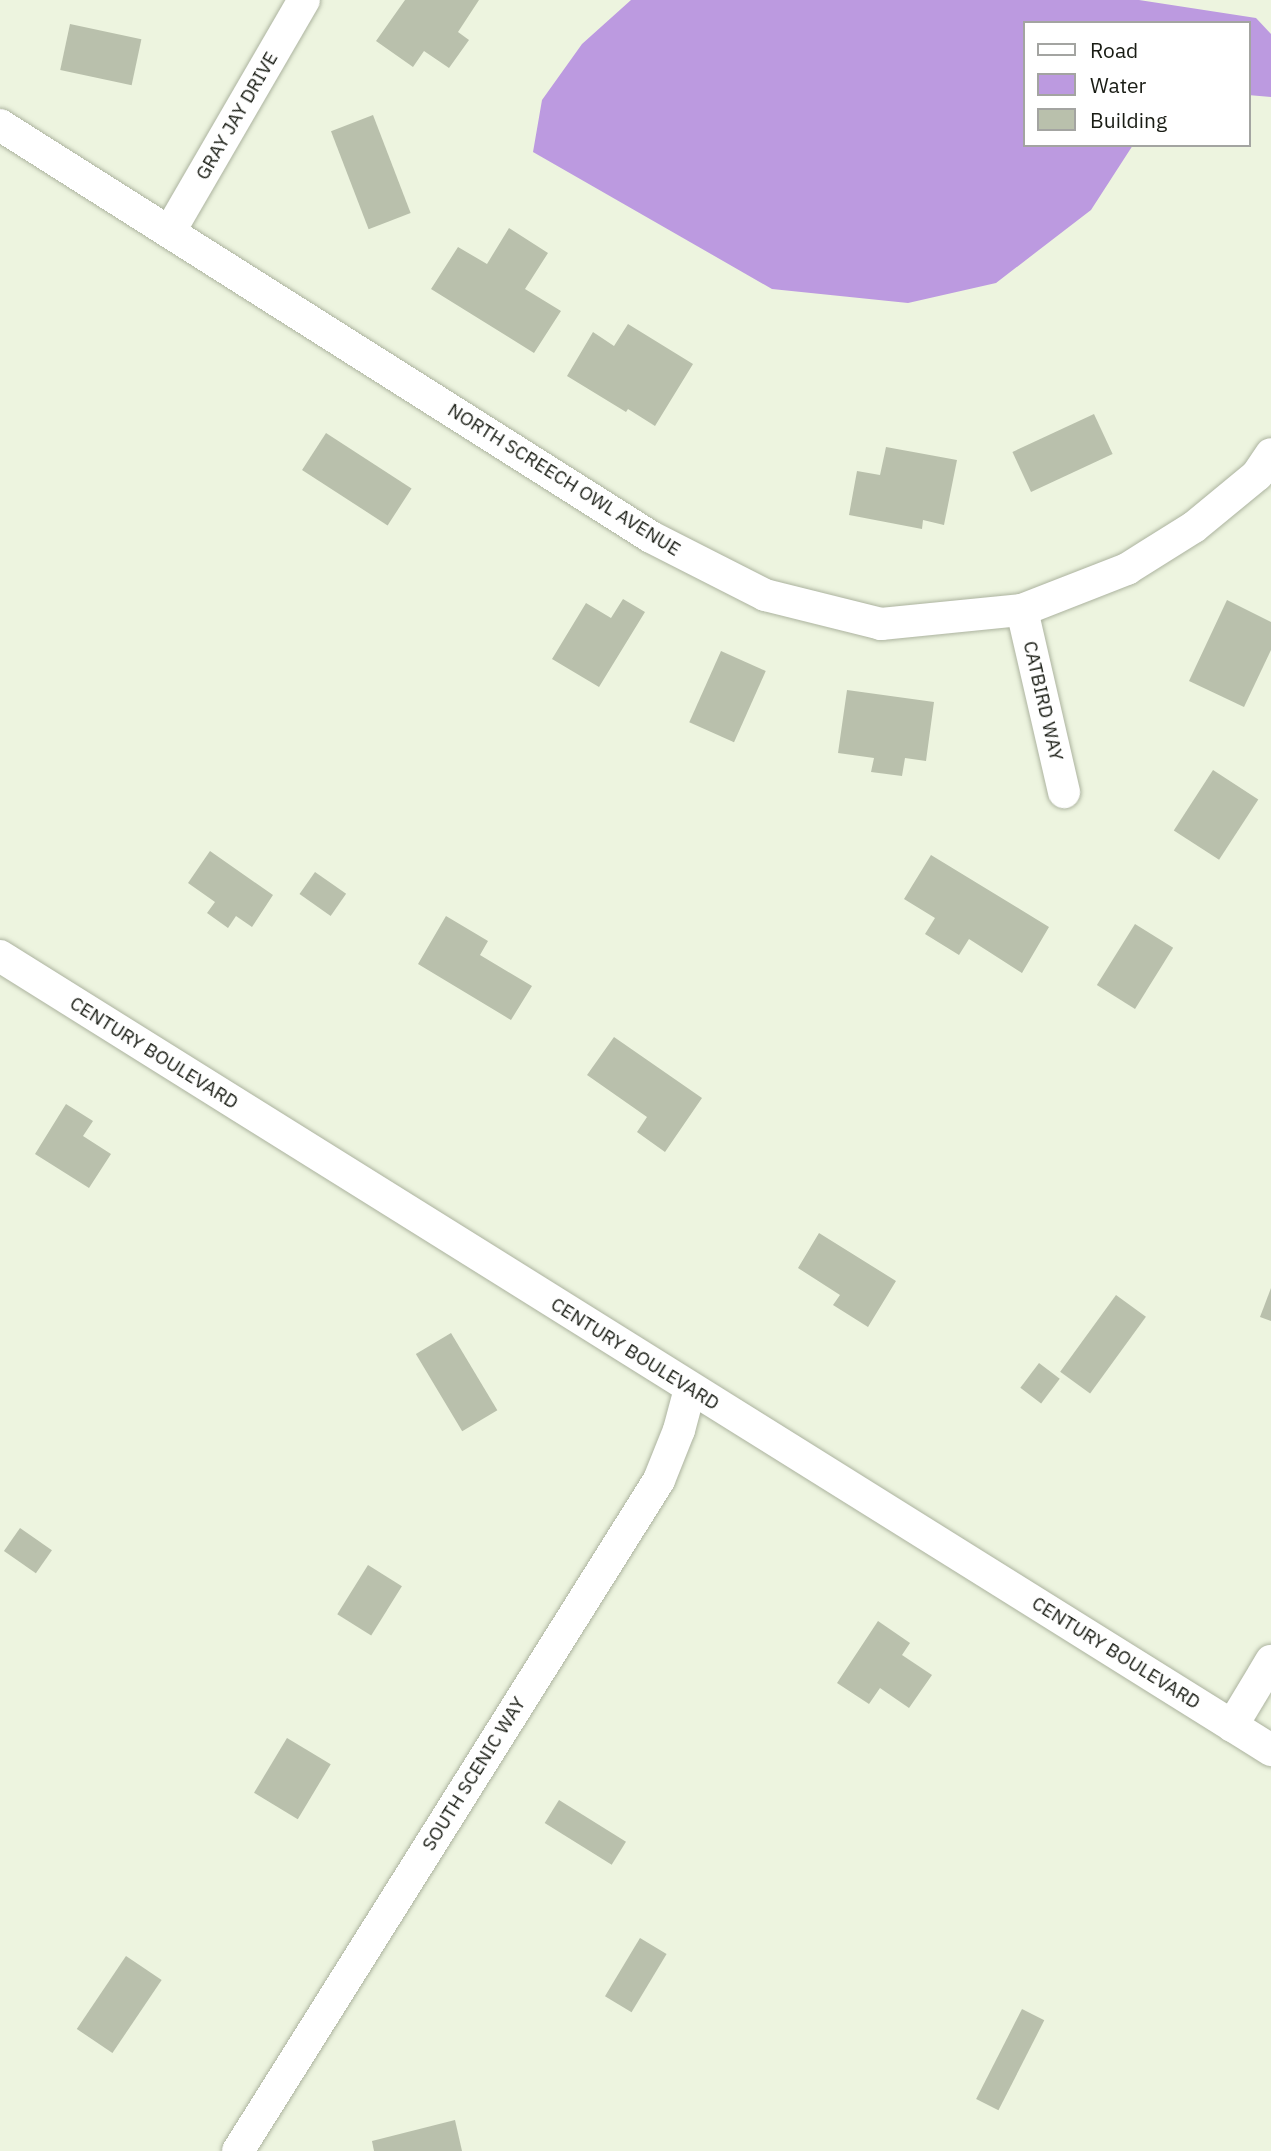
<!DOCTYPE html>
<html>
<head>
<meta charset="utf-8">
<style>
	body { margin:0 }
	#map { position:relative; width:1271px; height:2151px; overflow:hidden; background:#edf4df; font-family:"IBM Plex Sans",sans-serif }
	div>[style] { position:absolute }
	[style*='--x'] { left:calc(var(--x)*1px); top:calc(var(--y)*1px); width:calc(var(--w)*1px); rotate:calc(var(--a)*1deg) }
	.water>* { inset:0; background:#bc9ae0 }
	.building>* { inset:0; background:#b9c0ac; transform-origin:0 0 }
	.roads { filter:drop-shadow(0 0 2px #acb39f) drop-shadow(0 0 2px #acb39f) }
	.minor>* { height:32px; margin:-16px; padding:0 16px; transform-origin:16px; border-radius:16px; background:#fff }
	span { translate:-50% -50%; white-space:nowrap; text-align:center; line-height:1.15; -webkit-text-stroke:5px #fff; paint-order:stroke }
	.street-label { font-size:19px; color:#191c14 }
	.legend { position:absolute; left:1023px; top:21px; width:228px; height:126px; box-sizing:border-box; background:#fff; border:2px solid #a3a4a1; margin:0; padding:9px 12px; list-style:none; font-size:21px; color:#191c14 }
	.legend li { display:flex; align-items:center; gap:14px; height:35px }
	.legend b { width:35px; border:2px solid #a3a4a1 }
</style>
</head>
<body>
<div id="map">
	<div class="water">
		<i style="clip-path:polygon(631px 0,1139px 0,1256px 18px,1271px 34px,1271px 97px,1248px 95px,1248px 23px,1024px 23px,1024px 145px,1133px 145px,1091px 210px,996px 283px,908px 303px,772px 289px,533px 152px,542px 100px,582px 44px)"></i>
	</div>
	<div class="building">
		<i style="clip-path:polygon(405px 0,479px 0,458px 32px,469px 40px,449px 68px,424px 51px,413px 67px,376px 41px)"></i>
		<i style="left:70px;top:24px;width:73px;height:47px;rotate:12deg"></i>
		<i style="left:373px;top:115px;width:105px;height:45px;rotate:69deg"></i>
		<i style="clip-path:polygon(509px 228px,548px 253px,525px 289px,561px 311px,534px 353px,431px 289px,458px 247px,487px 264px)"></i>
		<i style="clip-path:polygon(628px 324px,693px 364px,655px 426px,628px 409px,626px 412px,567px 376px,593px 332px,614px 346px)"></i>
		<i style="left:1094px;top:414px;width:44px;height:90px;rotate:65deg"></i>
		<i style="left:326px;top:433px;width:102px;height:44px;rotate:33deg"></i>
		<i style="clip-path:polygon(886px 447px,957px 460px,944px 525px,923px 520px,922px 529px,849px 515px,857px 471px,880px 475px)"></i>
		<i style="clip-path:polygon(623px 599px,645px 612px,599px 687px,552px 659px,586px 603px,611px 618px)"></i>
		<i style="clip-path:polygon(1227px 600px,1271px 622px,1271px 650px,1244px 707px,1189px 681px)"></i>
		<i style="left:721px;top:651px;width:49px;height:78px;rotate:24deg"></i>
		<i style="clip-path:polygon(847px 690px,934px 702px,926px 761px,905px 758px,902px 776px,871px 772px,874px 758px,838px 753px)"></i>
		<i style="left:1213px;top:770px;width:54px;height:72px;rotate:33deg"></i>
		<i style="clip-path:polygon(210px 851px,273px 895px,252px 927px,236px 916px,228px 928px,207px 913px,215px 902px,188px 883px)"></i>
		<i style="clip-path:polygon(931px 855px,1049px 927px,1022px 973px,969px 939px,959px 955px,925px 934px,935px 918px,904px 899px)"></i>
		<i style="left:315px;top:872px;width:38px;height:27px;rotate:35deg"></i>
		<i style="clip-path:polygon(446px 916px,488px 941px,480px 955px,532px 986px,511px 1020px,418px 964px)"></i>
		<i style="left:1135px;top:924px;width:45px;height:72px;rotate:32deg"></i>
		<i style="clip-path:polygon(614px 1037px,702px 1098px,665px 1152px,637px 1132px,647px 1117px,587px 1075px)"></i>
		<i style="clip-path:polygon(66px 1104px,93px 1121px,83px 1136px,111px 1154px,89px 1188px,35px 1154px)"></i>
		<i style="clip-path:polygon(819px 1233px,896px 1281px,868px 1327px,833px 1305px,840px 1295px,798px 1268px)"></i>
		<i style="clip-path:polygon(1271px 1288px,1271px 1321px,1260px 1317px)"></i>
		<i style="left:1116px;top:1295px;width:37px;height:95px;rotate:36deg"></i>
		<i style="left:451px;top:1333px;width:90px;height:41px;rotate:59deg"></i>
		<i style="left:1039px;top:1363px;width:26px;height:31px;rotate:37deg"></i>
		<i style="left:20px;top:1528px;width:39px;height:28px;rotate:35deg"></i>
		<i style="left:368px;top:1565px;width:40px;height:58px;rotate:32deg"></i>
		<i style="clip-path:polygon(878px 1621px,910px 1643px,902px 1655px,932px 1675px,909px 1708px,880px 1688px,869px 1704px,837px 1683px)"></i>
		<i style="left:287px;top:1738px;width:51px;height:64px;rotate:31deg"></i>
		<i style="left:559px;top:1800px;width:79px;height:27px;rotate:32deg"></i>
		<i style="left:640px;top:1938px;width:31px;height:68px;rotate:31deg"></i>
		<i style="left:126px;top:1956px;width:43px;height:88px;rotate:34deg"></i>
		<i style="left:1022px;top:2009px;width:25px;height:101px;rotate:27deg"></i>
		<i style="clip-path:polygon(455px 2120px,462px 2151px,374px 2151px,372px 2141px)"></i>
	</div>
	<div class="roads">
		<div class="minor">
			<i style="--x:0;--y:125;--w:770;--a:32.33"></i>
			<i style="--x:651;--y:537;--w:128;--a:27"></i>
			<i style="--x:765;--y:595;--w:120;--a:14"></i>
			<i style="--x:881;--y:624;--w:142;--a:-5.7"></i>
			<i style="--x:1022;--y:610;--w:113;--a:-21.3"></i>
			<i style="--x:1127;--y:569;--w:79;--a:-32.1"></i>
			<i style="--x:1194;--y:527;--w:82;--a:-39.5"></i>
			<i style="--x:1257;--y:475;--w:25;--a:-56"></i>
			<i style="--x:170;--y:231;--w:267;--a:-59.9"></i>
			<i style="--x:1022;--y:610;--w:187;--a:77"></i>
			<i style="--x:0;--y:956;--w:1499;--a:31.99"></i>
			<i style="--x:1232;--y:1726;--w:76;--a:-59"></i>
			<i style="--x:238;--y:2151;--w:792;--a:-57.89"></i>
			<i style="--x:659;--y:1480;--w:54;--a:-68.2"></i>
			<i style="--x:679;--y:1430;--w:42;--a:-75"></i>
		</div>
	</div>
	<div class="street-label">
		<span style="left:237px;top:116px;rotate:-60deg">GRAY JAY DRIVE</span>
		<span style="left:564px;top:480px;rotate:32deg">NORTH SCREECH OWL AVENUE</span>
		<span style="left:1043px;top:701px;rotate:77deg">CATBIRD WAY</span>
		<span style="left:154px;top:1053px;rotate:32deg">CENTURY BOULEVARD</span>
		<span style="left:635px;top:1354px;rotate:32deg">CENTURY BOULEVARD</span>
		<span style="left:1116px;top:1653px;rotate:32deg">CENTURY BOULEVARD</span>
		<span style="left:474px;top:1774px;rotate:-58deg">SOUTH SCENIC WAY</span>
	</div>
	<ul class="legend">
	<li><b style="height:9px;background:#fff"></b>Road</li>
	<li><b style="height:19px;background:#bc9ae0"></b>Water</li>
	<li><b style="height:19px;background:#b9c0ac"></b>Building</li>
	</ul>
</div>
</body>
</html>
